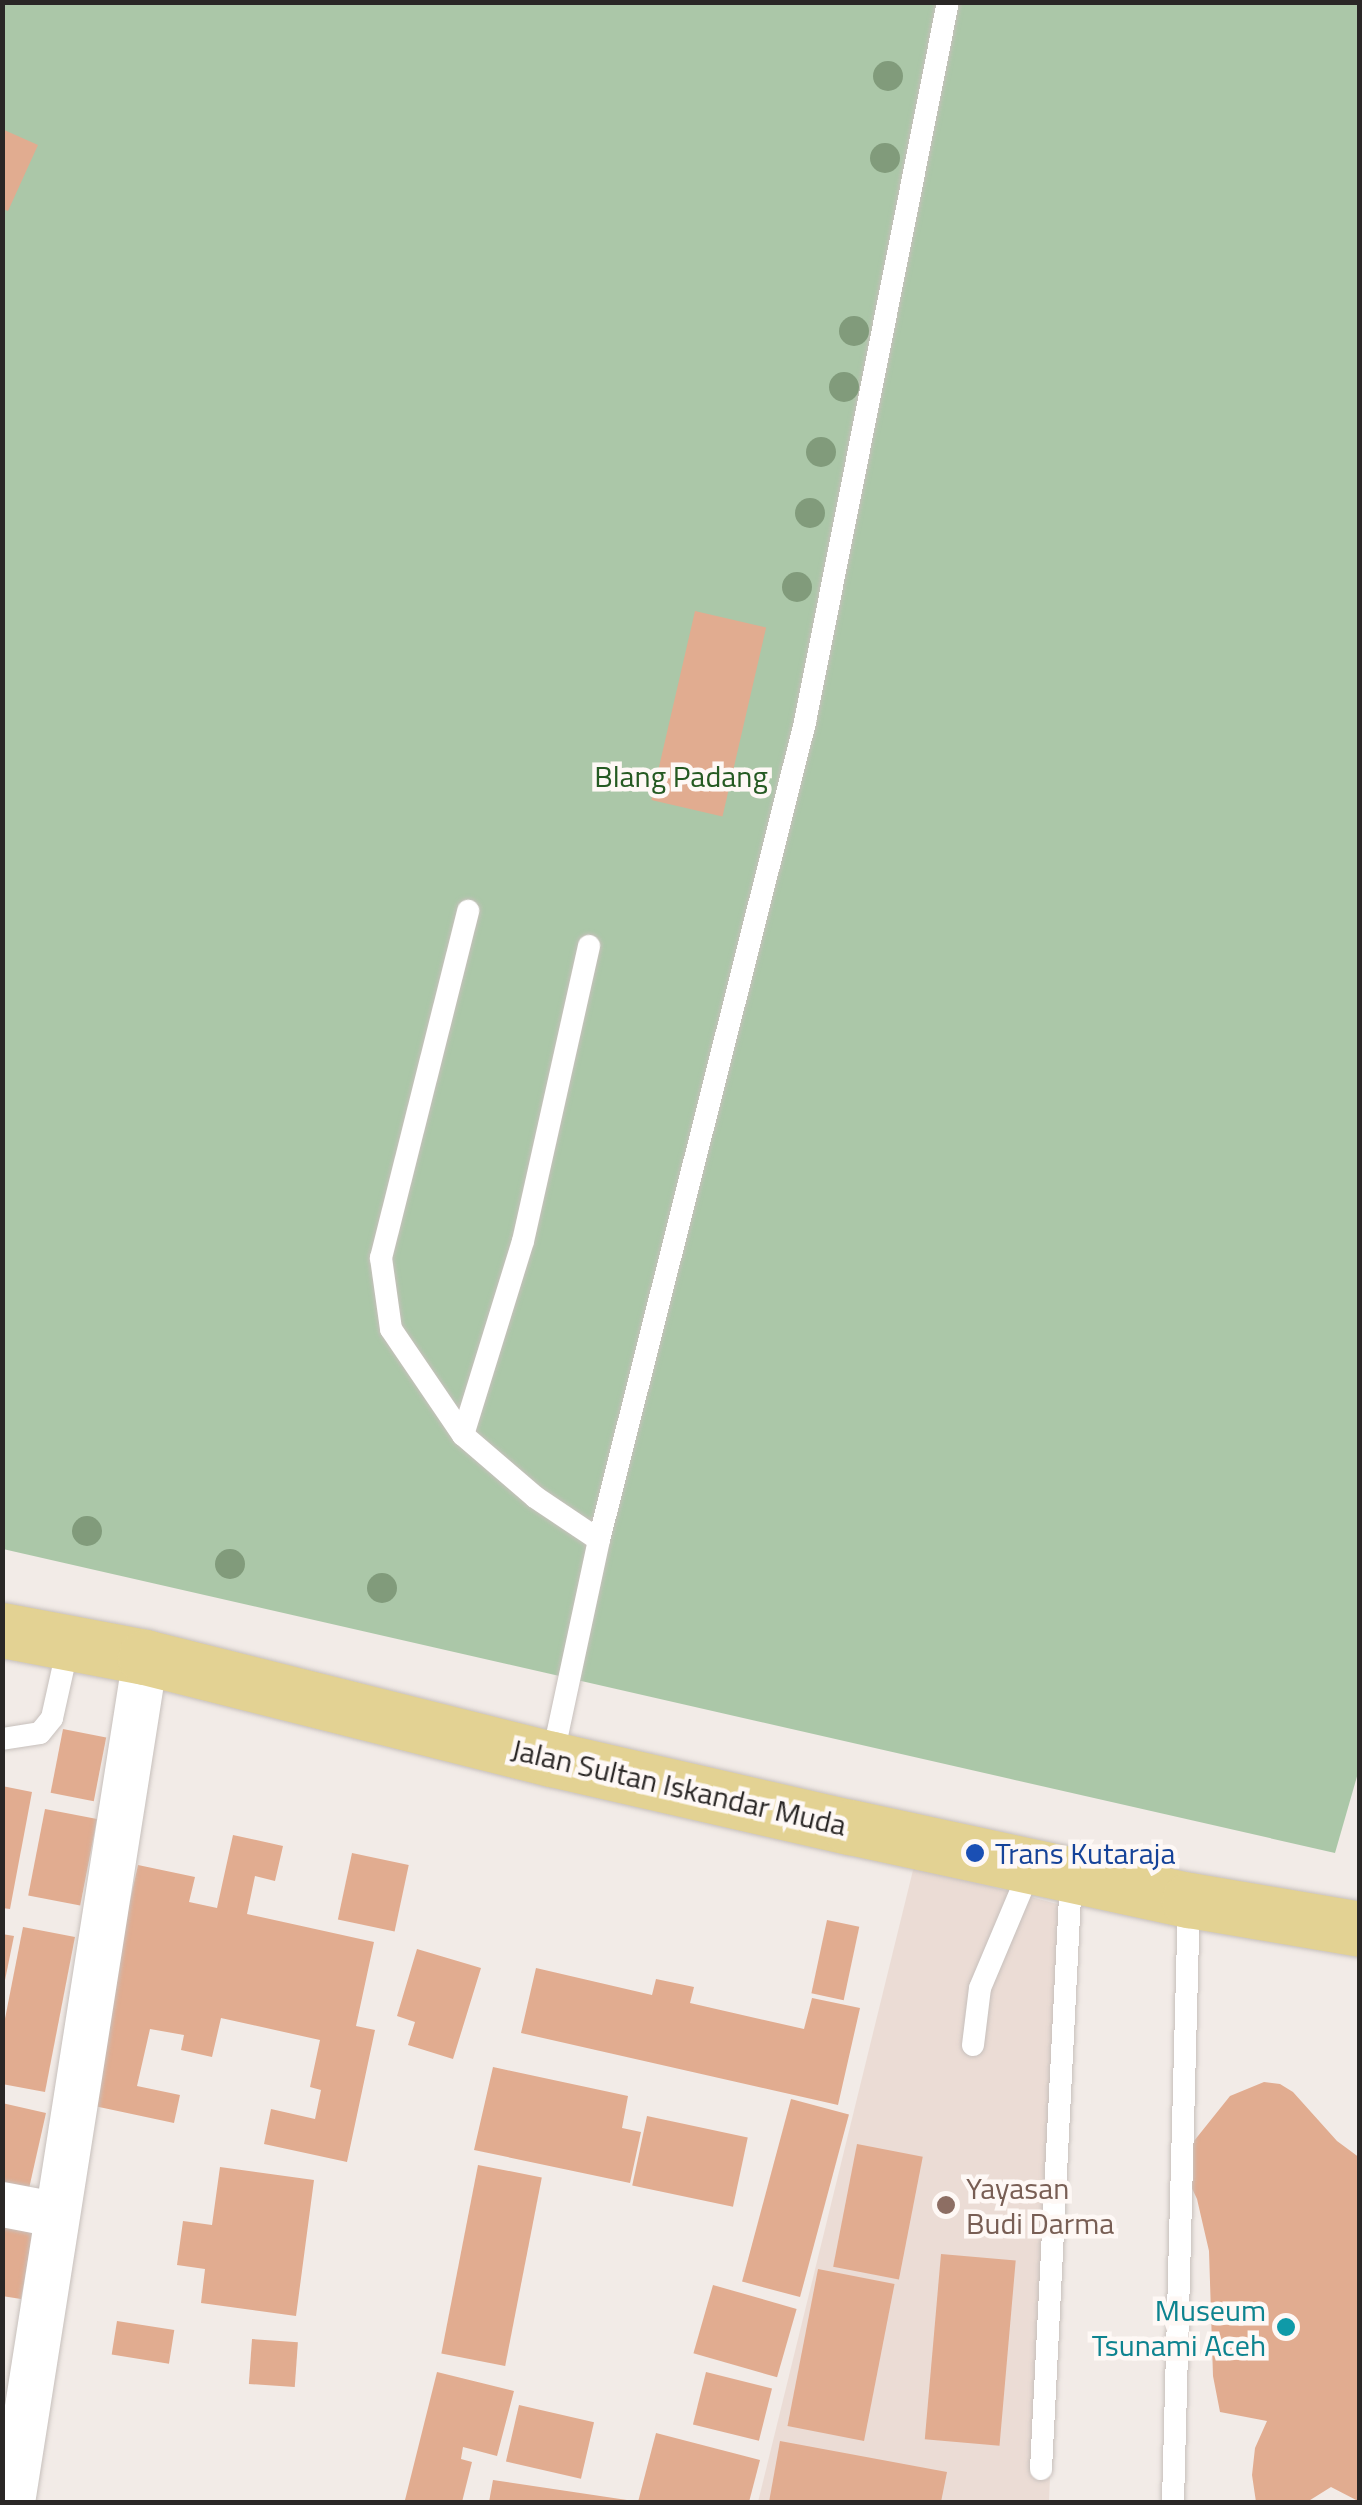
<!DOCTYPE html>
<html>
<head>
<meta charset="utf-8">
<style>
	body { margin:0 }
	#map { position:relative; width:1362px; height:2505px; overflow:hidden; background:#f2ebe7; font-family:"Titillium Web",sans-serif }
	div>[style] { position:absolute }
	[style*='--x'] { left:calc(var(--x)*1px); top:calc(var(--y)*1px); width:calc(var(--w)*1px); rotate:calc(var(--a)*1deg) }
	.built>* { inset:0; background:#ebdcd5 }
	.green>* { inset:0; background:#abc7a8 }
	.building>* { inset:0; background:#e1ac90; transform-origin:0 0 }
	.roads { filter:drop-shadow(0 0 2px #c7c0bc) drop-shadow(0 0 2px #c7c0bc) }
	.service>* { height:22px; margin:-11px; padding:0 11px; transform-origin:11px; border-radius:11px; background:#fff }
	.minor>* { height:45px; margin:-22.5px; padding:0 22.5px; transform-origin:22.5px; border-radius:22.5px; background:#fff }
	.trunk>* { height:55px; margin:-27.5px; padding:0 27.5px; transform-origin:27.5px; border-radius:27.5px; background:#e3d293 }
	.trees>* { width:30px; height:30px; margin:-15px; border-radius:50%; background:#819b7b }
	.dots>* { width:28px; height:28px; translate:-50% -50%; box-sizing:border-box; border:5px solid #fef8f5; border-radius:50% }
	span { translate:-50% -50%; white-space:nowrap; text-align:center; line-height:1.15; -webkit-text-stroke:9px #fef8f5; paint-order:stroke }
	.park-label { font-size:30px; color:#255a22 }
	.street-label { font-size:30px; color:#2a2726 }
	.transit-label { font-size:30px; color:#164399 }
	.left { translate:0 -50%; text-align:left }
	.education-label { font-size:30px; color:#785e54 }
	.culture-label { font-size:30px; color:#0d838f }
	.right { translate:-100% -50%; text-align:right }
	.frame { position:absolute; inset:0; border:5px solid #2a2726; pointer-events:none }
</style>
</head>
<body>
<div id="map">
	<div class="built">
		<i style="clip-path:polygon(914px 1866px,1072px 1908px,1049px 2502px,758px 2502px)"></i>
	</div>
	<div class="green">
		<i style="clip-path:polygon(3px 3px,1359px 3px,1360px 1766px,1335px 1853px,3px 1549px)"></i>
	</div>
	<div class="building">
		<i style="clip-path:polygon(2px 129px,38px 145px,8px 211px,2px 209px)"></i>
		<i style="left:695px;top:611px;width:73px;height:194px;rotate:13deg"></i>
		<i style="left:63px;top:1729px;width:44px;height:65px;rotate:11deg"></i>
		<i style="clip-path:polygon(2px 1786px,32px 1792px,10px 1909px,2px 1908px)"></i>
		<i style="left:45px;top:1809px;width:53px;height:88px;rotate:11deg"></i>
		<i style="clip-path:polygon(233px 1835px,283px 1846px,275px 1881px,255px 1876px,247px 1914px,374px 1942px,356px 2026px,375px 2030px,347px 2162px,264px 2144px,271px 2109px,315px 2119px,321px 2090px,310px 2087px,320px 2040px,221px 2018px,212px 2057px,181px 2050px,184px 2035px,150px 2029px,137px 2086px,180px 2095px,174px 2123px,85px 2104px,138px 1865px,195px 1877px,189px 1902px,217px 1908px)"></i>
		<i style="left:352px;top:1853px;width:58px;height:68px;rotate:12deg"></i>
		<i style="left:827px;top:1920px;width:33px;height:75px;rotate:12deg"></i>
		<i style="clip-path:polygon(23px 1927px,75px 1937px,45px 2092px,2px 2084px,2px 2034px)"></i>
		<i style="clip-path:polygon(2px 1934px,14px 1936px,4px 1985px,2px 1985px)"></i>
		<i style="clip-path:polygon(417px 1949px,481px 1968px,453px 2059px,408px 2045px,415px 2022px,397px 2016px)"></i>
		<i style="clip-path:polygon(536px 1968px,652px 1995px,656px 1979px,694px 1987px,690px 2003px,804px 2029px,812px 1998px,860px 2008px,838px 2105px,521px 2033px)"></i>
		<i style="clip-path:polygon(493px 2067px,628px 2096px,622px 2128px,641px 2132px,630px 2183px,474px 2150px)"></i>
		<i style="clip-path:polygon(1264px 2082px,1280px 2084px,1293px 2092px,1337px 2141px,1360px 2158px,1360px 2502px,1331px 2487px,1307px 2502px,1256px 2502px,1252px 2475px,1255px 2448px,1267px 2421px,1220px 2412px,1213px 2376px,1209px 2251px,1197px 2199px,1187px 2178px,1186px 2151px,1230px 2096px)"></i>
		<i style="left:791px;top:2099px;width:60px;height:189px;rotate:15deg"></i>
		<i style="clip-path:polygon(2px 2103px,46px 2113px,28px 2193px,2px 2187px)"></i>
		<i style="left:647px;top:2116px;width:103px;height:71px;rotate:12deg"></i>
		<i style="left:857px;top:2144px;width:67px;height:125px;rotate:11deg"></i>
		<i style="left:478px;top:2165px;width:65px;height:192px;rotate:11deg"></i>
		<i style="clip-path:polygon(220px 2167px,314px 2180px,296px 2316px,201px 2303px,205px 2269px,177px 2265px,183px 2221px,212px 2225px)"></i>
		<i style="clip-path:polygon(2px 2222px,34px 2227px,21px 2299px,2px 2296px)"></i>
		<i style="left:941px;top:2254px;width:75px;height:186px;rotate:5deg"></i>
		<i style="left:818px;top:2269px;width:78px;height:160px;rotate:11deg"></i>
		<i style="left:713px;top:2285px;width:87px;height:71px;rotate:16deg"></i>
		<i style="left:117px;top:2321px;width:58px;height:34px;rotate:9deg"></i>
		<i style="left:252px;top:2339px;width:46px;height:45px;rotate:4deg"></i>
		<i style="clip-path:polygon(437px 2372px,514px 2391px,497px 2456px,463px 2447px,461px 2459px,472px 2462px,462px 2502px,405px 2500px)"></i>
		<i style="left:706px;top:2372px;width:68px;height:54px;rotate:14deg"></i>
		<i style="left:519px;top:2405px;width:77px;height:58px;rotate:13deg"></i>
		<i style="clip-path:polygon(656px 2433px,760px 2460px,749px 2502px,638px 2502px)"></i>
		<i style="clip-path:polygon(780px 2441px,947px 2472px,941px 2502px,769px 2502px)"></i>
		<i style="clip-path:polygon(493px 2480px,627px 2500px,627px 2502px,489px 2502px)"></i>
	</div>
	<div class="roads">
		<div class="service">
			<i style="--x:589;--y:946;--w:302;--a:102.6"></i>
			<i style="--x:523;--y:1241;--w:203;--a:107.2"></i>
			<i style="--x:463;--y:1435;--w:95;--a:40.7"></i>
			<i style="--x:535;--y:1497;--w:77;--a:33.9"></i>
			<i style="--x:463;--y:1435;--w:128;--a:-124.2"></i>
			<i style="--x:391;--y:1329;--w:72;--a:-98"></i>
			<i style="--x:381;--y:1258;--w:358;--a:-75.9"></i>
			<i style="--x:2;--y:1739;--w:38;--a:-9"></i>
			<i style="--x:40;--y:1733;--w:19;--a:-51"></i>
			<i style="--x:52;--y:1718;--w:78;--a:-77.4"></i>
			<i style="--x:552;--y:1759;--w:224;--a:-77.9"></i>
			<i style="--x:599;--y:1540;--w:844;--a:-75.86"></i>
			<i style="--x:805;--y:722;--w:734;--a:-78.77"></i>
			<i style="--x:973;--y:2045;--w:57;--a:-83"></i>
			<i style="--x:980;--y:1988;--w:131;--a:-67.1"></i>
			<i style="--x:1041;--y:2469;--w:594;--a:-87.1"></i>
			<i style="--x:1173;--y:2502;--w:602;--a:-88.48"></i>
		</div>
		<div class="minor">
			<i style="--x:2;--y:2204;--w:54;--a:10.7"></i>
			<i style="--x:12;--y:2502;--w:855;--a:-81.06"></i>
		</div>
		<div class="trunk">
			<i style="--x:2;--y:1630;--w:146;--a:10.7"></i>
			<i style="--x:145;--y:1657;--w:420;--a:14.1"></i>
			<i style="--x:552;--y:1759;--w:306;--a:12.9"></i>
			<i style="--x:850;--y:1827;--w:347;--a:12.2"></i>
			<i style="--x:1189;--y:1900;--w:173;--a:9.6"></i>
		</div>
	</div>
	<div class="trees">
		<i style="left:888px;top:76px"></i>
		<i style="left:885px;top:158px"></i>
		<i style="left:854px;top:331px"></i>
		<i style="left:844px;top:387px"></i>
		<i style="left:821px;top:452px"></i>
		<i style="left:810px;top:513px"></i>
		<i style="left:797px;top:587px"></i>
		<i style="left:87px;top:1531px"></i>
		<i style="left:230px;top:1564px"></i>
		<i style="left:382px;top:1588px"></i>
	</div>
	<div class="dots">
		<i style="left:975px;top:1853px;background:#1a4fb4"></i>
		<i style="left:946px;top:2205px;background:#8d6e63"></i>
		<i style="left:1286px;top:2327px;background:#0f9aa8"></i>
	</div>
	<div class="park-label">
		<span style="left:681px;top:776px">Blang Padang</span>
	</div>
	<div class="street-label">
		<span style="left:679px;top:1787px;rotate:13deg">Jalan Sultan Iskandar Muda</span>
	</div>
	<div class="transit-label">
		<span class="left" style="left:995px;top:1853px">Trans Kutaraja</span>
	</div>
	<div class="education-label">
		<span class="left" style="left:966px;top:2205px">Yayasan<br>Budi Darma</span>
	</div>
	<div class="culture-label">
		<span class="right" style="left:1266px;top:2327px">Museum<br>Tsunami Aceh</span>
	</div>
	<div class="frame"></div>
</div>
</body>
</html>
